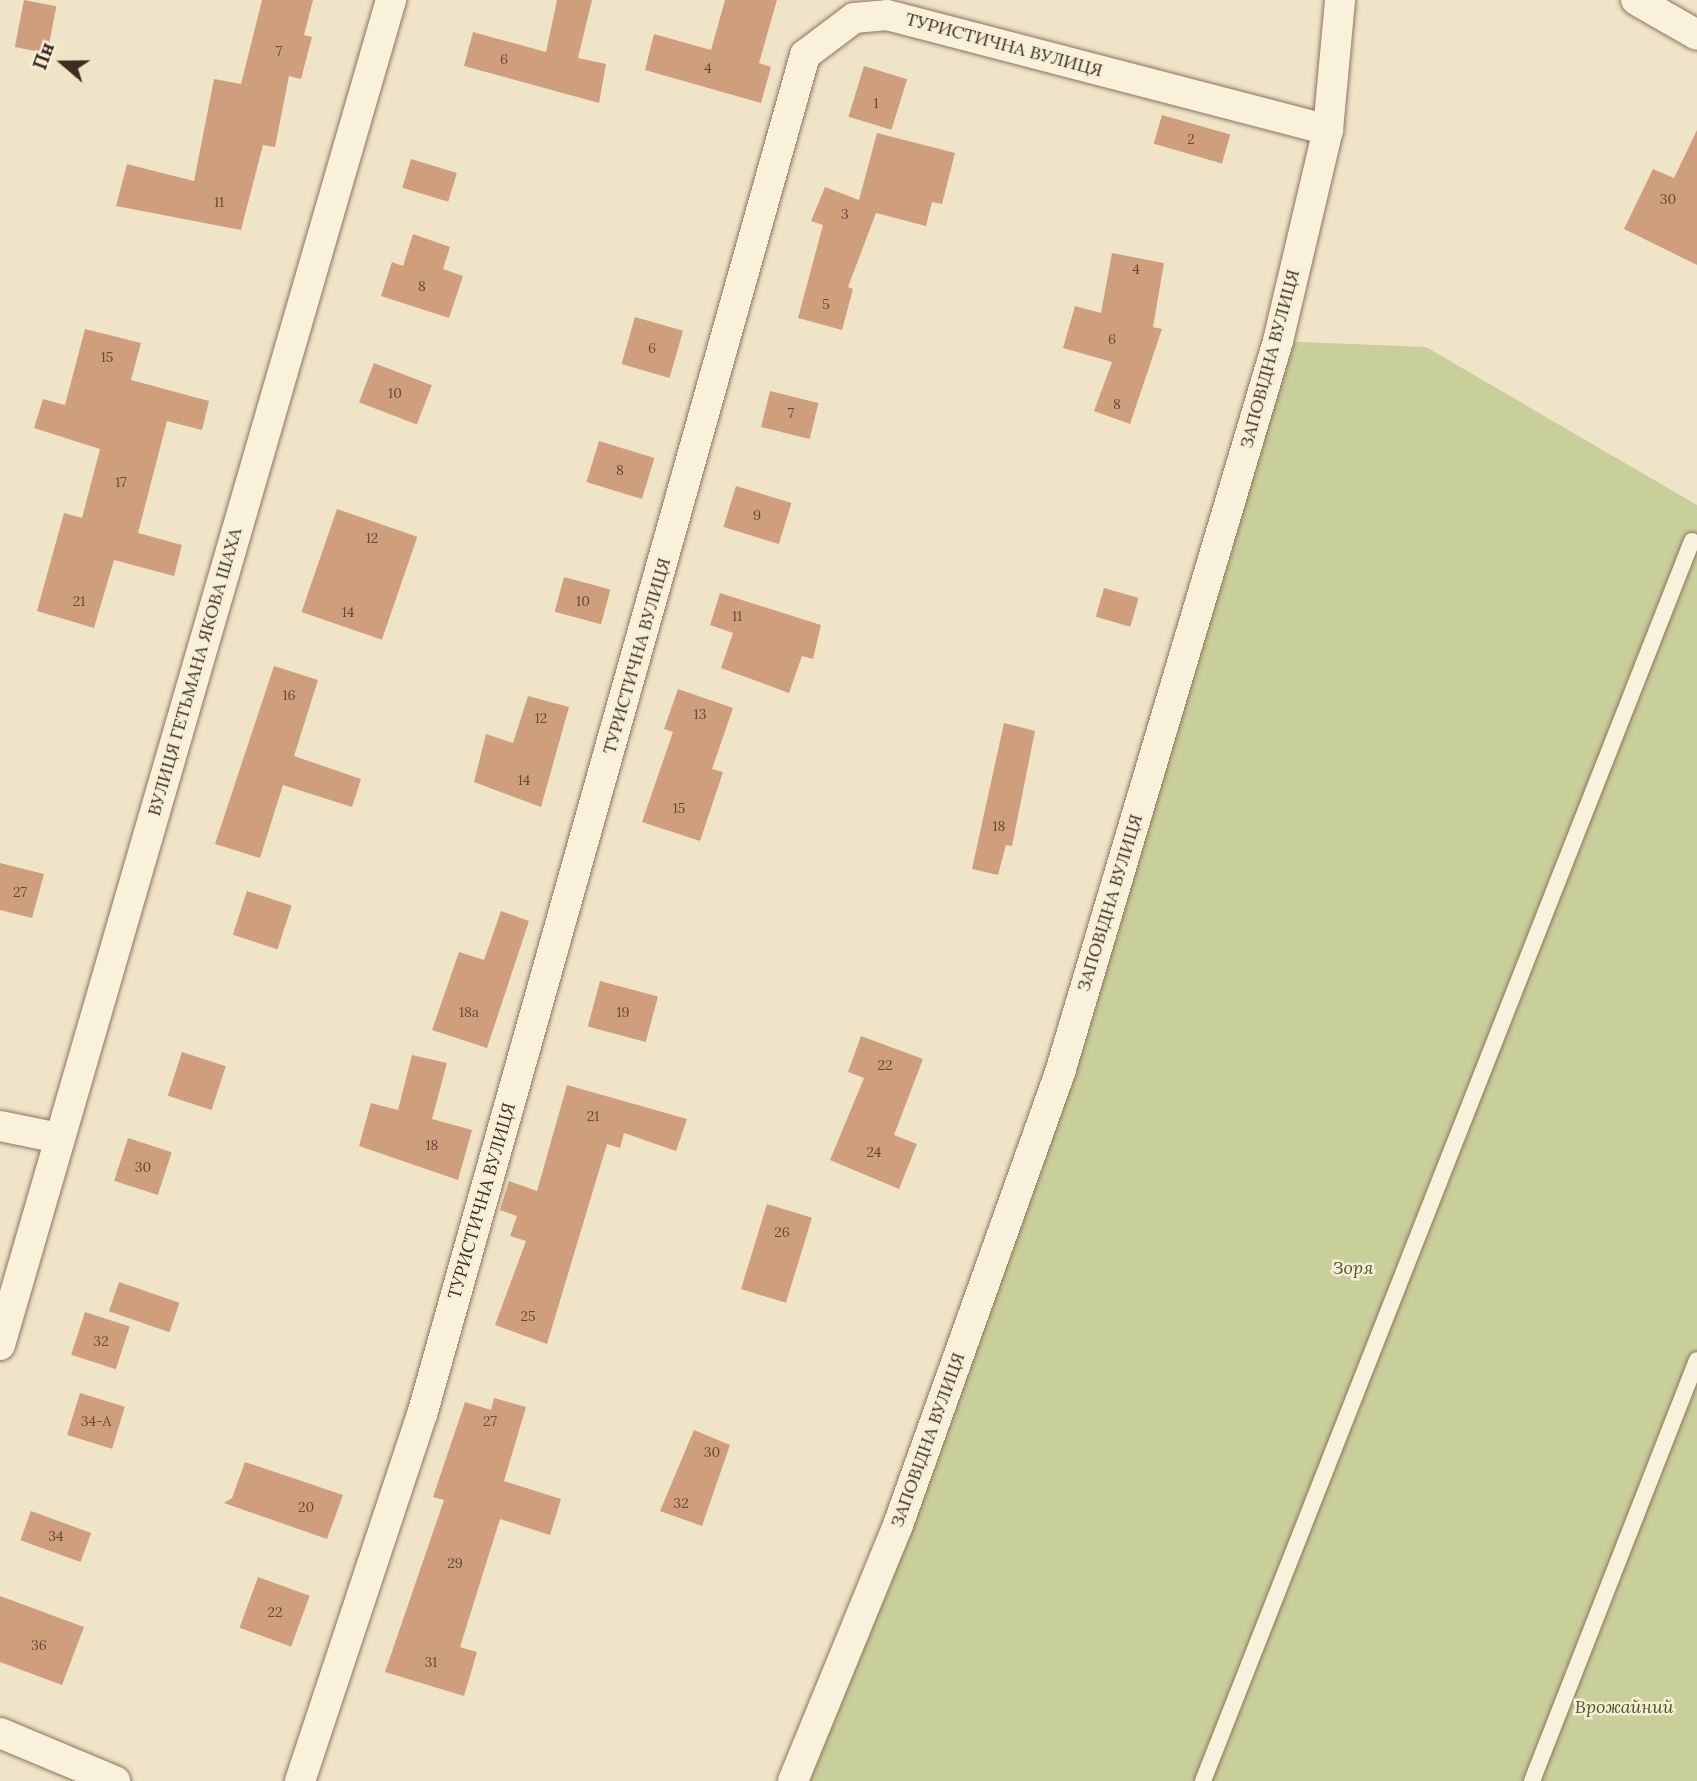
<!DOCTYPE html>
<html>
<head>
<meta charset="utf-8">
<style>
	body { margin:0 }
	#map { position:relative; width:1697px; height:1781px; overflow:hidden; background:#f0e4c8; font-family:Lora,serif }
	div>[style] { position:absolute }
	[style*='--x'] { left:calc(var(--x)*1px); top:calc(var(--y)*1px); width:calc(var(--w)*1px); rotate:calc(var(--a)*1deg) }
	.green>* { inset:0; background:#c9cf9b }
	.building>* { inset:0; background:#cf9f7d; transform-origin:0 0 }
	.roads { filter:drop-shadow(0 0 2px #8d765c) drop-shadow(0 0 2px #8d765c) }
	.lane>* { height:16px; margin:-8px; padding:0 8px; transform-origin:8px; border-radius:8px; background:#faf1dc }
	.street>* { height:30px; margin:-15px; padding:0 15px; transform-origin:15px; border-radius:15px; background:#faf1dc }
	span { translate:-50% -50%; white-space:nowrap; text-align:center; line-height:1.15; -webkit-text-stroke:5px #f7eed8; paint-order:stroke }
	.number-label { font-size:14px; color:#624a37 }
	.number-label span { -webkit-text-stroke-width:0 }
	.street-label { font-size:18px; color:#3d2e20 }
	.park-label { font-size:18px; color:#4d5a26; font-style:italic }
	.north { position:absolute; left:28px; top:28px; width:70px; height:70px; -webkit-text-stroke:5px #f7eed8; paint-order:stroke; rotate:290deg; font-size:19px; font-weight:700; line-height:28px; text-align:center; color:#3d2e20 }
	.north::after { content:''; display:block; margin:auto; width:24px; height:32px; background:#3d2e20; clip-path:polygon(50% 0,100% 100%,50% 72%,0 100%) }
</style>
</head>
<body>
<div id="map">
	<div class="green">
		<i style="clip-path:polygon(1278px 341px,1426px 347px,1697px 505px,1697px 1781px,793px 1781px,1061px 1069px)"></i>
	</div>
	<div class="building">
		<i style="left:24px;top:0;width:33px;height:48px;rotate:11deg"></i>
		<i style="clip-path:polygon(262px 0,313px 0,304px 35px,312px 37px,301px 79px,289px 76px,275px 147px,263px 145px,241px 230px,116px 206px,127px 164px,194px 181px,214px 79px,241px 84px)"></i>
		<i style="clip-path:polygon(557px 0,592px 0,578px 58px,606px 64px,599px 103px,464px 66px,473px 32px,546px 52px)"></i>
		<i style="clip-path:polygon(725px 0,777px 0,759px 63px,771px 67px,761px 103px,645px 70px,654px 34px,711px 50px)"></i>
		<i style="left:864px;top:66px;width:45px;height:53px;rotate:17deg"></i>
		<i style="left:1162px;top:115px;width:71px;height:30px;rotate:16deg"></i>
		<i style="clip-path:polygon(1697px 130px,1697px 265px,1624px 229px,1653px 169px,1674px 178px)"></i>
		<i style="clip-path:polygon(877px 133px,955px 153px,942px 204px,932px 202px,926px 226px,876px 213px,848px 287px,853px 289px,842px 330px,798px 318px,823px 225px,811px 221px,825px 187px,859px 200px)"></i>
		<i style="left:411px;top:159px;width:48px;height:30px;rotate:17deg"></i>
		<i style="clip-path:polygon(413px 234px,450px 247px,443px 269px,463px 276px,449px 318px,381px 296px,392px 262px,403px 266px)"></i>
		<i style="clip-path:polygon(1112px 253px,1164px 263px,1153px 327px,1162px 329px,1130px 424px,1094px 411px,1112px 362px,1063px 348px,1075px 306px,1101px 313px)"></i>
		<i style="left:635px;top:317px;width:50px;height:49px;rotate:16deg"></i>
		<i style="clip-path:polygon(85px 329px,141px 343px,131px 380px,209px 401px,202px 430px,167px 421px,138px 533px,182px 545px,174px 576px,114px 560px,94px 628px,37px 611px,64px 513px,82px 518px,100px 449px,34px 428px,43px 399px,65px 405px)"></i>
		<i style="left:374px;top:363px;width:62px;height:42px;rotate:21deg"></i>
		<i style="left:770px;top:391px;width:50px;height:37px;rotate:14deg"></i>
		<i style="left:599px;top:441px;width:58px;height:43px;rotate:17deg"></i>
		<i style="left:736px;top:486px;width:58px;height:43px;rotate:17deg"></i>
		<i style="left:337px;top:509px;width:85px;height:109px;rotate:19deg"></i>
		<i style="left:564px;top:577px;width:48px;height:36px;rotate:15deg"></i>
		<i style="left:1104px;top:588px;width:36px;height:30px;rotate:16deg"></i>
		<i style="clip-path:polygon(720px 593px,821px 625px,813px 659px,802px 656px,789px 693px,721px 668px,733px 633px,710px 625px)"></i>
		<i style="clip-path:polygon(274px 666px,318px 680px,294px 756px,361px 779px,352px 807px,283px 785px,260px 858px,215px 844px)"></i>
		<i style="clip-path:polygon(678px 689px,733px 708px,712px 769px,723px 772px,700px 841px,642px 822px,673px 732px,664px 729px)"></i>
		<i style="clip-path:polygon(528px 696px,569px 707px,541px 807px,474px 782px,486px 734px,513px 743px)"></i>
		<i style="clip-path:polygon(1004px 723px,1035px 731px,1012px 846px,1006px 845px,998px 875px,972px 869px)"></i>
		<i style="clip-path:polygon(0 863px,44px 874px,32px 918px,0 910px)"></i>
		<i style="left:247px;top:891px;width:47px;height:46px;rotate:18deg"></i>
		<i style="clip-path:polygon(501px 911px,529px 921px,487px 1048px,432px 1030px,459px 952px,484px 960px)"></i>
		<i style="left:600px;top:981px;width:60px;height:47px;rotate:15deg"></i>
		<i style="clip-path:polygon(861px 1036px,923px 1059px,894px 1135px,917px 1144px,899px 1189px,830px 1160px,864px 1078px,848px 1072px)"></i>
		<i style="left:182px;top:1052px;width:46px;height:46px;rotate:18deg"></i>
		<i style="clip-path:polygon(412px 1055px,447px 1063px,432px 1119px,472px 1130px,458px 1180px,359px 1146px,371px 1103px,398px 1110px)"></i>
		<i style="clip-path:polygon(567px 1085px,687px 1119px,676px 1151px,624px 1133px,620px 1148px,607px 1144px,547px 1344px,495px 1325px,526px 1241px,510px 1236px,517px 1216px,500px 1210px,509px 1181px,537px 1191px)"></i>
		<i style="left:128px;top:1138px;width:46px;height:45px;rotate:18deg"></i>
		<i style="left:767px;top:1204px;width:47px;height:89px;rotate:17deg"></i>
		<i style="left:119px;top:1282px;width:64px;height:31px;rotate:19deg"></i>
		<i style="left:85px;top:1312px;width:47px;height:45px;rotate:18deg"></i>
		<i style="left:80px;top:1393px;width:47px;height:44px;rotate:17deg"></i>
		<i style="clip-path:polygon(494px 1398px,526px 1407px,504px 1481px,561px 1499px,550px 1535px,500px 1519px,460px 1647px,477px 1652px,464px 1696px,385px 1672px,444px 1500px,433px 1497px,465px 1402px,491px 1410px)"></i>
		<i style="clip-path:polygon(694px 1430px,730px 1445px,702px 1526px,660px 1511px)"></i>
		<i style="clip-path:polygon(245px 1462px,343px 1495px,327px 1539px,224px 1503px,232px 1498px)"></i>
		<i style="left:31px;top:1511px;width:64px;height:31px;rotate:20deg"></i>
		<i style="left:258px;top:1577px;width:55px;height:54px;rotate:20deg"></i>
		<i style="clip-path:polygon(0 1596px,84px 1627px,62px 1685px,0 1662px)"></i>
	</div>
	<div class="roads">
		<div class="lane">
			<i style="--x:1203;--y:1781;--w:1333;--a:-68.48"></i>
			<i style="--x:1532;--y:1781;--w:452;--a:-68.6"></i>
		</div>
		<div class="street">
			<i style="--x:1636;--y:0;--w:70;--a:29.8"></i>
			<i style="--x:0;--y:1126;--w:60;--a:11.5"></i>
			<i style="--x:0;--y:1345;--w:1401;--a:-73.79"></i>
			<i style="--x:0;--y:1733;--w:125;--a:22.7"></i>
			<i style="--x:300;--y:1781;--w:386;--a:-71.6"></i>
			<i style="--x:422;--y:1415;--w:1413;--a:-74.27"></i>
			<i style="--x:805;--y:55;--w:61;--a:-37.1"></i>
			<i style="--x:854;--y:18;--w:33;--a:-5"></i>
			<i style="--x:887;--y:15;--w:456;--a:14.6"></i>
			<i style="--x:793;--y:1781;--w:277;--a:-67.7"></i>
			<i style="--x:898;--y:1525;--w:484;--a:-70.3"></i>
			<i style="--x:1061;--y:1069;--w:760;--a:-73.4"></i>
			<i style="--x:1278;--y:341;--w:217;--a:-76.7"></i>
			<i style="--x:1328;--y:130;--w:131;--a:-84.7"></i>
		</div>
	</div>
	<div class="number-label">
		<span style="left:279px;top:51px">7</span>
		<span style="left:504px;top:59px">6</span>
		<span style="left:708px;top:68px">4</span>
		<span style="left:876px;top:103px">1</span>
		<span style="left:1191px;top:139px">2</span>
		<span style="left:1668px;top:199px">30</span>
		<span style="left:219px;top:202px">11</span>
		<span style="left:845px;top:214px">3</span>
		<span style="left:1136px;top:269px">4</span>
		<span style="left:422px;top:286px">8</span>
		<span style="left:826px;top:304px">5</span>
		<span style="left:1112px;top:339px">6</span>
		<span style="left:652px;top:348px">6</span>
		<span style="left:107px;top:357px">15</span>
		<span style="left:395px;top:393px">10</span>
		<span style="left:1117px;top:404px">8</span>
		<span style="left:791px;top:413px">7</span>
		<span style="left:620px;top:470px">8</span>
		<span style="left:121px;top:482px">17</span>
		<span style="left:757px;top:515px">9</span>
		<span style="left:372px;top:538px">12</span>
		<span style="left:79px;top:601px">21</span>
		<span style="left:583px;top:601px">10</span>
		<span style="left:348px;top:612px">14</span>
		<span style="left:737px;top:616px">11</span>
		<span style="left:289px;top:695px">16</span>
		<span style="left:700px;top:714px">13</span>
		<span style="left:541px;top:718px">12</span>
		<span style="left:524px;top:780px">14</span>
		<span style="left:679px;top:808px">15</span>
		<span style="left:999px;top:826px">18</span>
		<span style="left:20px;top:892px">27</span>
		<span style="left:469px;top:1012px">18а</span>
		<span style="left:623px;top:1012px">19</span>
		<span style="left:885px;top:1065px">22</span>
		<span style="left:593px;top:1116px">21</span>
		<span style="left:432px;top:1145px">18</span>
		<span style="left:874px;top:1152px">24</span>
		<span style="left:143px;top:1167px">30</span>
		<span style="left:782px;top:1232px">26</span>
		<span style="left:528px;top:1316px">25</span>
		<span style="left:101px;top:1341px">32</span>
		<span style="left:96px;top:1421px">34-А</span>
		<span style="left:490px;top:1421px">27</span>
		<span style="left:712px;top:1452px">30</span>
		<span style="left:681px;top:1503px">32</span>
		<span style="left:306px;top:1507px">20</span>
		<span style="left:56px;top:1536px">34</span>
		<span style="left:455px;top:1563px">29</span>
		<span style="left:275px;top:1612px">22</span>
		<span style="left:39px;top:1645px">36</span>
		<span style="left:431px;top:1662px">31</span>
	</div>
	<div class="street-label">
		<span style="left:1004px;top:45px;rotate:15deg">ТУРИСТИЧНА ВУЛИЦЯ</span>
		<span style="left:1270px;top:359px;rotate:-75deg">ЗАПОВІДНА ВУЛИЦЯ</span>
		<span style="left:637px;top:656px;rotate:-74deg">ТУРИСТИЧНА ВУЛИЦЯ</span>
		<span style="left:195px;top:672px;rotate:-74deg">ВУЛИЦЯ ГЕТЬМАНА ЯКОВА ШАХА</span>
		<span style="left:1110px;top:903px;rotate:-73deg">ЗАПОВІДНА ВУЛИЦЯ</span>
		<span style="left:482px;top:1201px;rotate:-74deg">ТУРИСТИЧНА ВУЛИЦЯ</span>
		<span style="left:928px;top:1440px;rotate:-70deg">ЗАПОВІДНА ВУЛИЦЯ</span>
	</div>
	<div class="park-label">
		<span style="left:1353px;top:1268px">Зоря</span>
		<span style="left:1624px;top:1707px">Врожайний</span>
	</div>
	<div class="north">Пн</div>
</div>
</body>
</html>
